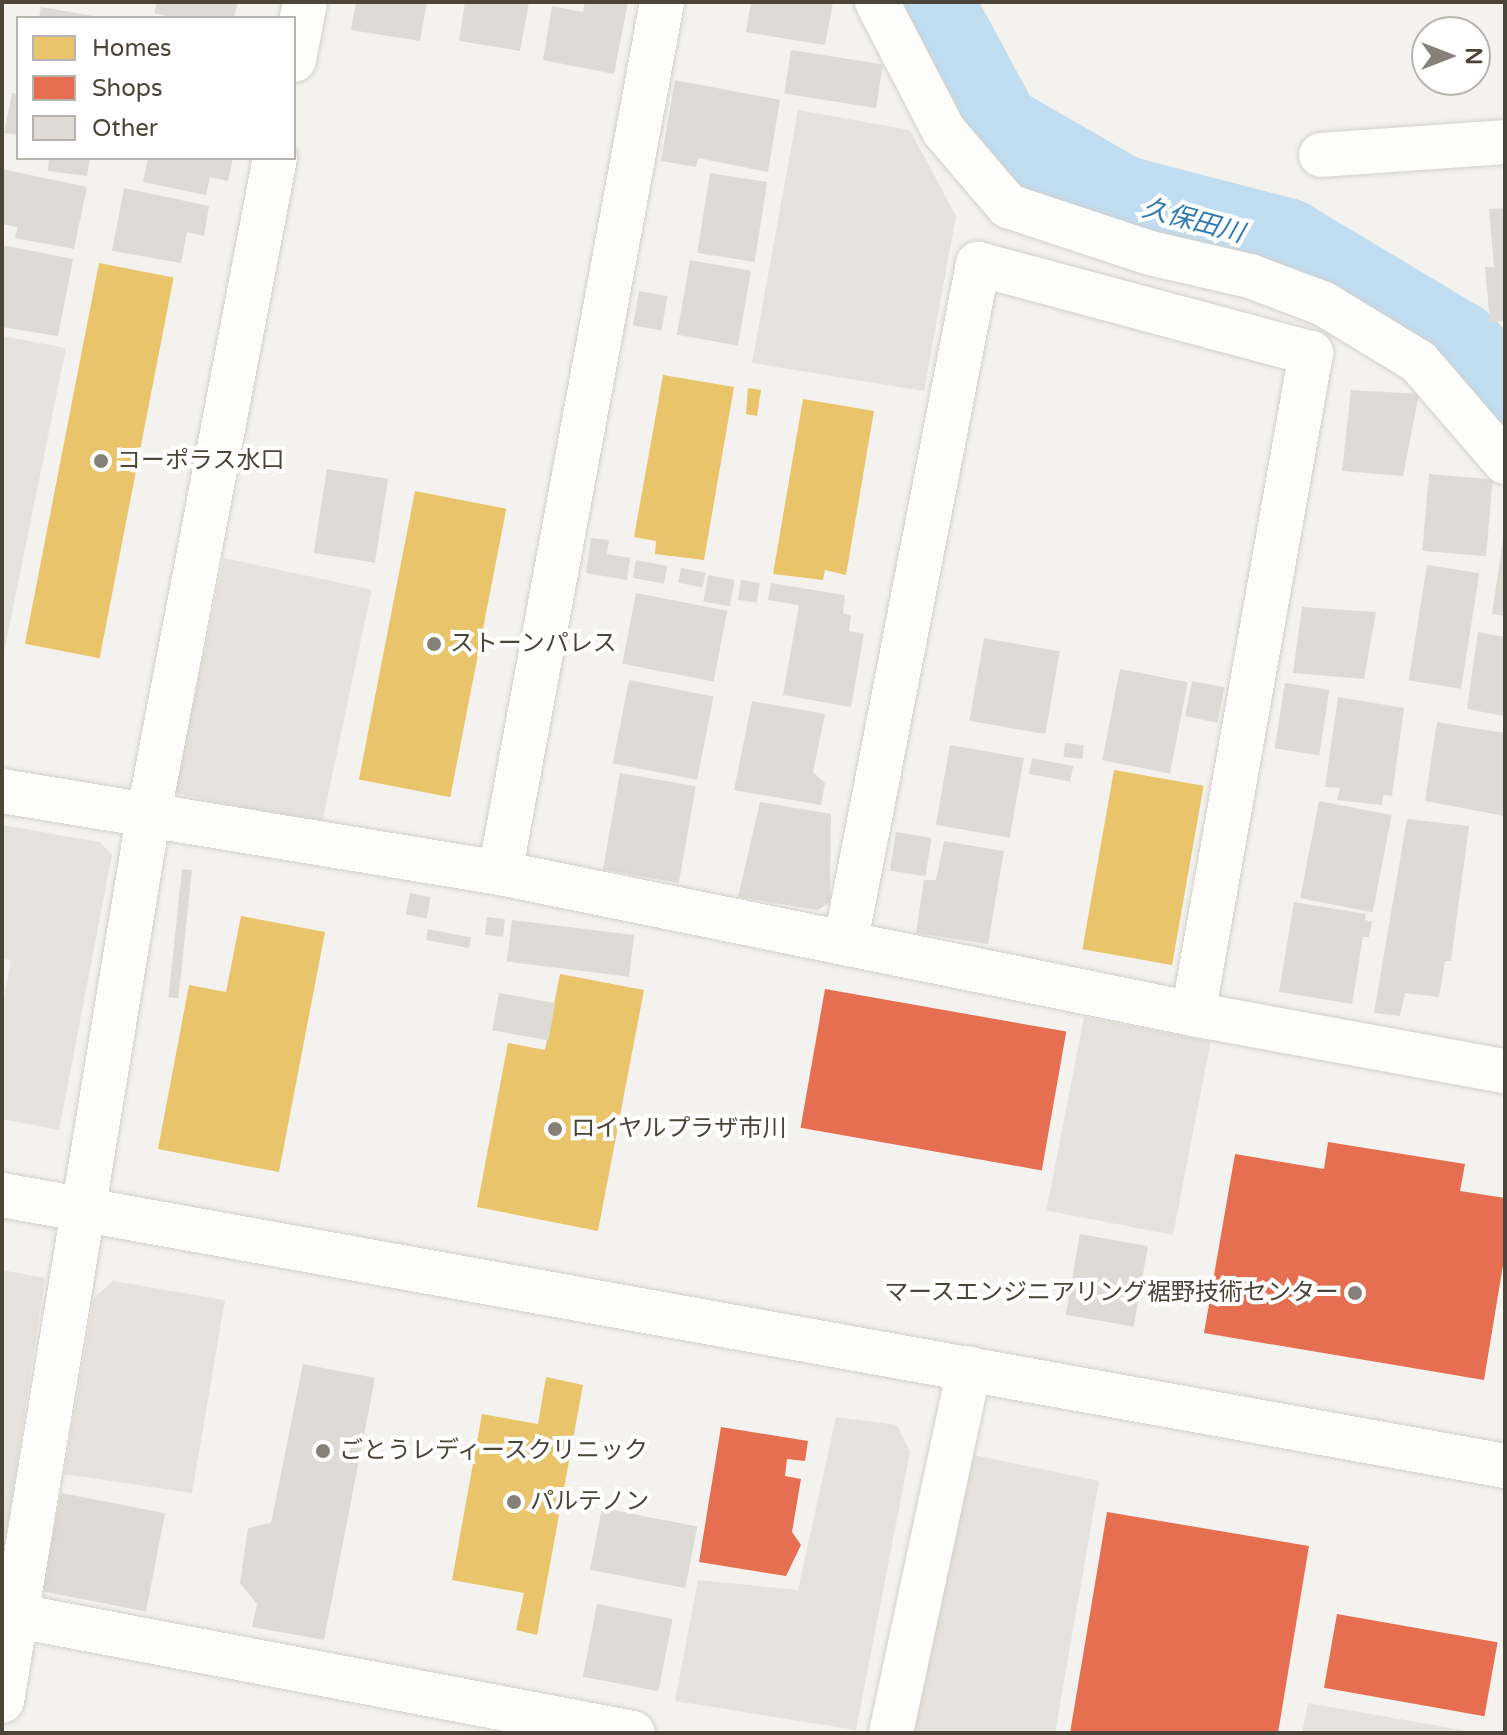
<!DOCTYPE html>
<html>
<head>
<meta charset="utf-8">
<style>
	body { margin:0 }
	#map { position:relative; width:1507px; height:1735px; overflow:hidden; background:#f4f2ee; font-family:"Varela Round","Noto Sans JP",sans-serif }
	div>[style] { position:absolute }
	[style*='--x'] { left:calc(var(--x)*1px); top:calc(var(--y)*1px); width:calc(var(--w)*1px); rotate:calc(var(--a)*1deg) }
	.parking>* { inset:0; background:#e6e3df; transform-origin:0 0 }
	.homes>* { inset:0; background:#e9c46a; transform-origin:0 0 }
	.shops>* { inset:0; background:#e76f51; transform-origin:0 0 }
	.river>* { height:94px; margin:-47px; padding:0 47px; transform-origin:47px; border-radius:47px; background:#c0ddf1 }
	.building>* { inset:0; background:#dedbd6; transform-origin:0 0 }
	.roads { filter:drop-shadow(0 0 2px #d2d0cb) drop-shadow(0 0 2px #d2d0cb) }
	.minor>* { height:44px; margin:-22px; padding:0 22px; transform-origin:22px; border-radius:22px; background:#fdfdfc }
	.tertiary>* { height:44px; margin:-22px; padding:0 22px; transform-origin:22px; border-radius:22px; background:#fdfdfc }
	.dots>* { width:22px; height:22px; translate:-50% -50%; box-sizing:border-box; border:4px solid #fff; border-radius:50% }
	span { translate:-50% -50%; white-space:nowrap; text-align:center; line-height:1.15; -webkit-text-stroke:8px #fff; paint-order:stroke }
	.poi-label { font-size:24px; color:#4b4439 }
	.left { translate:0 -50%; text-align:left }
	.right { translate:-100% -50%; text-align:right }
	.water-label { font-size:26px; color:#2e7ab2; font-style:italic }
	.frame { position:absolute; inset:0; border:4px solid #4b4439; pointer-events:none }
	.legend { position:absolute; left:16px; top:16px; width:280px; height:144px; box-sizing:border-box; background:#fff; border:2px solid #b7b4b0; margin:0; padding:10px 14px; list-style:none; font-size:24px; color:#4b4439 }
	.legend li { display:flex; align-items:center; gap:16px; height:40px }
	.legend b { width:40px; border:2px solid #b7b4b0 }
	.north { position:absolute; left:1411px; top:16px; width:80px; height:80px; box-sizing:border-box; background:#fff; border:2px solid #b7b4b0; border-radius:50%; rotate:90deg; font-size:22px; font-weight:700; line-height:32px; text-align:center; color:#4b4439 }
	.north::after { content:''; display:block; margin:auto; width:28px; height:36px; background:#868178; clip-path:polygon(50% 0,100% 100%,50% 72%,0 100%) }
</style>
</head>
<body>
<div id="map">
	<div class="parking">
		<i style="clip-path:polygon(798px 110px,910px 130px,956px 216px,924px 391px,752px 363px)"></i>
		<i style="clip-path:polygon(2px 336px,66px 348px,2px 662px)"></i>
		<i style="left:224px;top:558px;width:151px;height:240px;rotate:12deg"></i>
		<i style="clip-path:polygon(2px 825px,100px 842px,112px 855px,59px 1130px,2px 1119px,2px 1007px,11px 961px,2px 958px)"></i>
		<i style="left:1084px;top:1017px;width:129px;height:197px;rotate:11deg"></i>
		<i style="clip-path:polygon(2px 1270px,45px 1278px,2px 1563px)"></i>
		<i style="clip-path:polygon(113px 1281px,225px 1300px,192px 1493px,64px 1474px,94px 1298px)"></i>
		<i style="clip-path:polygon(836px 1417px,897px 1425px,910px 1452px,856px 1730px,675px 1701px,698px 1580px,798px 1590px)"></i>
		<i style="clip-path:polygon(969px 1454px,1099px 1481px,1055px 1733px,912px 1733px)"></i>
		<i style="clip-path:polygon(1308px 1703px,1479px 1733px,1302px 1733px)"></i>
	</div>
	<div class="homes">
		<i style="left:99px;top:263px;width:76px;height:388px;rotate:11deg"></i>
		<i style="clip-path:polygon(663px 375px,734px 387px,704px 560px,655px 554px,656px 541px,634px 537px)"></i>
		<i style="clip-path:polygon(748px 388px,761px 390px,757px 416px,746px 414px)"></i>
		<i style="clip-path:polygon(803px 399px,874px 411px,846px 575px,825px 570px,823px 580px,773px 574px)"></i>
		<i style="left:415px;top:491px;width:93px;height:294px;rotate:11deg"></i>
		<i style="left:1114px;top:770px;width:91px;height:182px;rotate:10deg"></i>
		<i style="clip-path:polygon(241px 916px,325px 932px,279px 1172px,158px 1149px,189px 985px,226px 992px)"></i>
		<i style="clip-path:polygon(560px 974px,644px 990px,598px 1231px,477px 1207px,508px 1043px,545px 1050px)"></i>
		<i style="clip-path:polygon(546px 1377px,583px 1385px,537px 1635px,516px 1630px,524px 1593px,452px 1580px,482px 1414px,538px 1424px)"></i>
	</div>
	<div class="shops">
		<i style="left:825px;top:989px;width:245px;height:141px;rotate:10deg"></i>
		<i style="clip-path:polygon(1328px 1142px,1465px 1164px,1460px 1191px,1505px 1198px,1505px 1253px,1484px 1380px,1204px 1333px,1235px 1154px,1324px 1169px)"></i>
		<i style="clip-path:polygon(721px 1427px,808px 1441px,805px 1461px,787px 1459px,785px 1476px,801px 1479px,792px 1532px,801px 1545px,786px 1576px,699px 1562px)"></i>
		<i style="clip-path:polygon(1107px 1512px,1309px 1546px,1278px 1733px,1070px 1733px)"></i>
		<i style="left:1337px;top:1614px;width:163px;height:75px;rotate:10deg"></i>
	</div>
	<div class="river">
		<i style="--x:926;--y:2;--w:145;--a:61.7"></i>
		<i style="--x:995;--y:130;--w:144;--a:29.9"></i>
		<i style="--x:1120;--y:202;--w:171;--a:14.6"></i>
		<i style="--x:1285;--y:245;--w:200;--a:30.9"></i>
		<i style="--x:1457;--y:348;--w:69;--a:46.2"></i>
	</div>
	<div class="building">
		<i style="clip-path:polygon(157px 2px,238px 2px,234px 18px,177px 18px,154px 13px)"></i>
		<i style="clip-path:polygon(356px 2px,427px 2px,420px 41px,351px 30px)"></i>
		<i style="clip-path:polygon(465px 2px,529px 2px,520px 51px,459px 41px)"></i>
		<i style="clip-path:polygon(585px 2px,628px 2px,614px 74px,543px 60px,552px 6px,583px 12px)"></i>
		<i style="clip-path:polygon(751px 2px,833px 2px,825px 45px,746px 32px)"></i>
		<i style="clip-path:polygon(41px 7px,93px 16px,93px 18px,39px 18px)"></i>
		<i style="left:791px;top:50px;width:93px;height:44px;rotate:9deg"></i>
		<i style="clip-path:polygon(675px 80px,780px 100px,768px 172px,698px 158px,696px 167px,661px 161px)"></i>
		<i style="clip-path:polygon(12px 93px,18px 94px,18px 135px,4px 133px)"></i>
		<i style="clip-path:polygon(49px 158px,90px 158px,87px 176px,48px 171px)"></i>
		<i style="clip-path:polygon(148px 158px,233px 158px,228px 181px,210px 177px,206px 195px,143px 182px)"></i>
		<i style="clip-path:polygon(2px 169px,87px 187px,74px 249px,15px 238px,18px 227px,2px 224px)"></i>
		<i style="left:710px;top:173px;width:58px;height:81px;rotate:9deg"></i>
		<i style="clip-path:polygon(124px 188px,209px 206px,204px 236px,187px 232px,181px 263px,112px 251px)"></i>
		<i style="clip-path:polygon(1505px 208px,1505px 321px,1490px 323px,1485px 267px,1494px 267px,1489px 209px)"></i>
		<i style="clip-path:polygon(2px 245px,73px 259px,58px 336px,2px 327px)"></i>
		<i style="left:690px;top:260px;width:62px;height:76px;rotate:10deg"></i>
		<i style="left:639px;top:291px;width:29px;height:35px;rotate:10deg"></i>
		<i style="clip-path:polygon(1351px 390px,1419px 394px,1403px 476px,1342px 471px)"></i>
		<i style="left:327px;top:469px;width:62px;height:85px;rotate:9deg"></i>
		<i style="left:1429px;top:474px;width:64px;height:77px;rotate:5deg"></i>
		<i style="clip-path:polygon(591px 538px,609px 540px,607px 554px,630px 558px,627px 580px,586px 573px)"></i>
		<i style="clip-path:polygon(1503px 540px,1505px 540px,1505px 616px,1492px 614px)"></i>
		<i style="left:636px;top:560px;width:32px;height:18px;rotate:11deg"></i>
		<i style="left:1427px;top:565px;width:53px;height:117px;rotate:9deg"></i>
		<i style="left:681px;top:568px;width:25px;height:15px;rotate:11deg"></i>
		<i style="left:708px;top:575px;width:27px;height:27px;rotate:10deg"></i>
		<i style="left:741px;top:580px;width:19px;height:20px;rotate:9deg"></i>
		<i style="clip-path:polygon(771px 583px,845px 595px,843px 613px,851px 616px,849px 631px,864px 634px,851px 707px,783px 695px,799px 605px,768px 600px)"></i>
		<i style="left:636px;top:593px;width:93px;height:72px;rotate:11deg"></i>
		<i style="clip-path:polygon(1302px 607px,1376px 612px,1364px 679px,1293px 673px)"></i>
		<i style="clip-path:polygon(1478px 632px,1505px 637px,1505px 716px,1467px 709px)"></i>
		<i style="left:984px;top:638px;width:77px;height:84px;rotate:10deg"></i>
		<i style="left:1120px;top:669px;width:69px;height:93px;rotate:11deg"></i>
		<i style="left:629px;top:680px;width:86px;height:85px;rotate:11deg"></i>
		<i style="left:1192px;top:681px;width:33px;height:36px;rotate:11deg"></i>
		<i style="left:1285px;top:683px;width:45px;height:66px;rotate:9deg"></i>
		<i style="clip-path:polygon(1338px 697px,1404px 708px,1392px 796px,1383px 795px,1382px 805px,1337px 800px,1340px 788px,1325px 787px)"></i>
		<i style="clip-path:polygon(752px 701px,825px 714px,813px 772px,825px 783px,821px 805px,734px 790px)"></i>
		<i style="clip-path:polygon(1437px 722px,1505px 733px,1505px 816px,1425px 801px)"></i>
		<i style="left:1065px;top:743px;width:19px;height:14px;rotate:6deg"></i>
		<i style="left:950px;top:745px;width:75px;height:81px;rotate:10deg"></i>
		<i style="left:1032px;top:758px;width:42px;height:16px;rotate:11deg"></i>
		<i style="left:620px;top:773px;width:77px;height:98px;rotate:10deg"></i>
		<i style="left:1319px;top:801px;width:74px;height:99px;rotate:11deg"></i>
		<i style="clip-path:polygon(760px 802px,831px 814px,830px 902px,818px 910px,738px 897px)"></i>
		<i style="clip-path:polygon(1407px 819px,1469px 826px,1451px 961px,1445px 961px,1439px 997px,1405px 993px,1400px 1016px,1374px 1013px)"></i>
		<i style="left:896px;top:832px;width:36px;height:39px;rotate:9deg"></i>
		<i style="clip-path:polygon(944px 841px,1004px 851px,988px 944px,916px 933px,924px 880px,936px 880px)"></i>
		<i style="left:182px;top:869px;width:10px;height:129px;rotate:6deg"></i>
		<i style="left:410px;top:893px;width:21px;height:22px;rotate:11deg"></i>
		<i style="clip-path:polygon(1294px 902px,1366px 914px,1365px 920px,1372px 922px,1369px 937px,1363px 937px,1352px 1004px,1279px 992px)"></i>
		<i style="left:487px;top:917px;width:18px;height:18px;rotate:6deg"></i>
		<i style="left:512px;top:920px;width:123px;height:42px;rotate:7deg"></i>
		<i style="left:428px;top:929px;width:44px;height:11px;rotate:11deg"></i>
		<i style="left:499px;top:993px;width:57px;height:38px;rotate:10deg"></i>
		<i style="left:1080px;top:1234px;width:69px;height:82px;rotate:10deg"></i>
		<i style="clip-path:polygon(303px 1364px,375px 1378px,324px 1640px,252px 1627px,257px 1604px,240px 1583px,248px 1528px,271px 1523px)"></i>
		<i style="left:61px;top:1493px;width:106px;height:100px;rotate:11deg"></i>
		<i style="left:602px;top:1508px;width:97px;height:63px;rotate:11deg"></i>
		<i style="left:597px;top:1604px;width:77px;height:74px;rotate:11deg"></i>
	</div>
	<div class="roads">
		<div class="minor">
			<i style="--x:877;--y:2;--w:145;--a:62.6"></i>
			<i style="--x:944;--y:131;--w:99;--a:49.5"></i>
			<i style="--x:1008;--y:206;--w:150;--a:18.3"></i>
			<i style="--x:1150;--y:253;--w:103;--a:13"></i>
			<i style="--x:1250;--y:276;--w:79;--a:20.7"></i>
			<i style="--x:1324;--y:304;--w:111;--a:31.4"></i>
			<i style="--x:1419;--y:362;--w:132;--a:49.3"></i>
			<i style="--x:294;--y:60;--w:59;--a:-79.3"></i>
			<i style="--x:1321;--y:155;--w:184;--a:-4"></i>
			<i style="--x:2;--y:791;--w:505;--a:9.35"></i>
			<i style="--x:500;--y:873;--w:707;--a:11.5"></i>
			<i style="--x:1193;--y:1014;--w:317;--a:10.4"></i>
			<i style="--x:500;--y:873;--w:886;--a:-79.46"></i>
			<i style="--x:846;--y:940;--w:689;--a:-78.95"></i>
			<i style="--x:978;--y:264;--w:345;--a:15"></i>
			<i style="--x:1311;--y:353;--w:671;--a:100.12"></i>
			<i style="--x:2;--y:1613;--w:642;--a:10.77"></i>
			<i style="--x:2;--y:1701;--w:895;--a:-80.61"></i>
			<i style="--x:148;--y:818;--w:672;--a:-79.11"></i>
			<i style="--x:891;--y:1733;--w:373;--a:-77.9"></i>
		</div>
		<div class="tertiary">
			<i style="--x:2;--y:1195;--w:1527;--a:10.22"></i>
		</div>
	</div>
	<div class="dots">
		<i style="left:101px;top:461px;background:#868178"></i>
		<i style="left:434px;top:644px;background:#868178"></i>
		<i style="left:555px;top:1129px;background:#868178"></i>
		<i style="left:1355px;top:1293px;background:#868178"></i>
		<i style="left:323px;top:1451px;background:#868178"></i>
		<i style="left:514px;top:1502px;background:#868178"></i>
	</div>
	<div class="poi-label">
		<span class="left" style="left:117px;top:461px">コーポラス水口</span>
		<span class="left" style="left:450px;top:644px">ストーンパレス</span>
		<span class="left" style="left:571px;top:1129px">ロイヤルプラザ市川</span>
		<span class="right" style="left:1339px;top:1293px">マースエンジニアリング裾野技術センター</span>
		<span class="left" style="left:339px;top:1451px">ごとうレディースクリニック</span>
		<span class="left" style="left:530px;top:1502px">パルテノン</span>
	</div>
	<div class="water-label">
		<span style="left:1193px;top:221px;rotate:15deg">久保田川</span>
	</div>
	<div class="frame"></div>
	<ul class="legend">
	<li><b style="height:22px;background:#e9c46a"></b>Homes</li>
	<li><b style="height:22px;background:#e76f51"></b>Shops</li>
	<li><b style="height:22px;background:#dedbd6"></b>Other</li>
	</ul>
	<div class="north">N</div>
</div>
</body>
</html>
